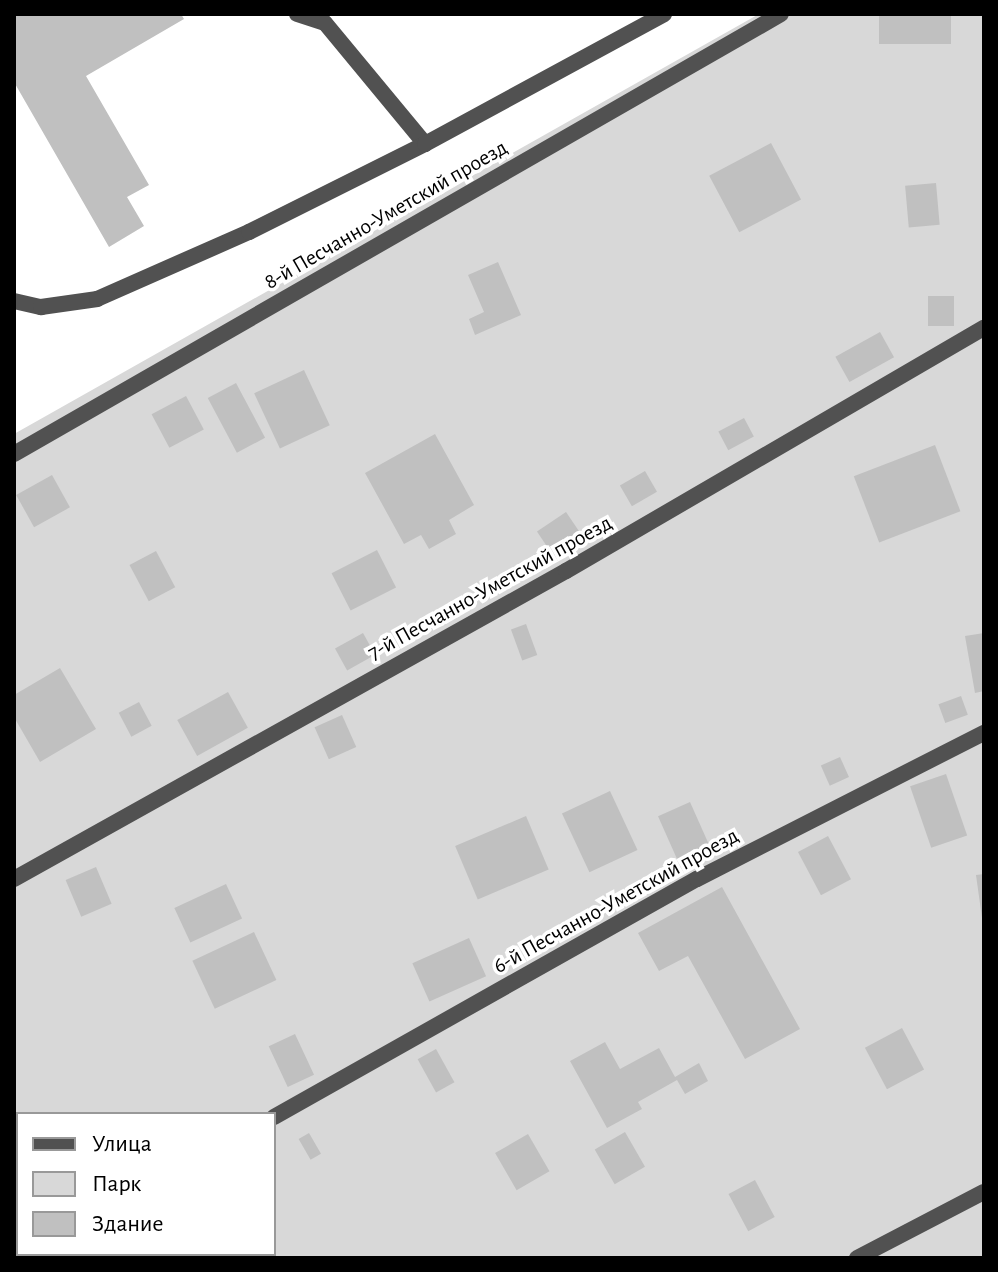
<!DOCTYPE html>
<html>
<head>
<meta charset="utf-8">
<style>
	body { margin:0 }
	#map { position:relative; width:998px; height:1272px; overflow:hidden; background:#fff; font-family:"Alegreya Sans",sans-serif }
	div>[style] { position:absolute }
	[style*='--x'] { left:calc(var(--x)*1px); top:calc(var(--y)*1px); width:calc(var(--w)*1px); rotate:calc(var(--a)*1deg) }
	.green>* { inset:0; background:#d8d8d8 }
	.building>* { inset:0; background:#c0c0c0; transform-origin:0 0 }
	.lane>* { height:16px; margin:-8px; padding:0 8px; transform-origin:8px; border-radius:8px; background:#515151 }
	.street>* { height:16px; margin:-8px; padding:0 8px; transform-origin:8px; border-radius:8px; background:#515151 }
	span { translate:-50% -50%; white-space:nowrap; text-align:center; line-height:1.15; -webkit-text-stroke:7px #fff; paint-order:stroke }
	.street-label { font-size:22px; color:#000 }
	.frame { position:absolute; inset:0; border:16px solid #000; pointer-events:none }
	.legend { position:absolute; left:16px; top:1112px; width:260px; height:144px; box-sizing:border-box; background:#fff; border:2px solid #999; margin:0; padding:10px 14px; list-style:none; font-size:24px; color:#000 }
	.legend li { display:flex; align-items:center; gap:16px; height:40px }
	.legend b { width:40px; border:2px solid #999 }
</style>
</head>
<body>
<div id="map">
	<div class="green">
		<i style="clip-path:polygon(evenodd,759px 14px,984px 14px,984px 1258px,14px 1258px,14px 434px,759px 14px,18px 1114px,274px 1114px,274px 1254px,18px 1254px,18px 1114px)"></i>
	</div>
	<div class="building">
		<i style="clip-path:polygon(14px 14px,181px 14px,184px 19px,86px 76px,149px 185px,127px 197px,144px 226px,109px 247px,14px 82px)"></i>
		<i style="left:879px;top:14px;width:72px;height:30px"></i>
		<i style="left:771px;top:143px;width:64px;height:70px;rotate:62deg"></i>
		<i style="left:936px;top:183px;width:42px;height:31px;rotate:85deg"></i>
		<i style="clip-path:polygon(498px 262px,521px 315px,475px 335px,469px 319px,484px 312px,468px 275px)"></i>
		<i style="left:928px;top:296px;width:26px;height:30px"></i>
		<i style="left:880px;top:332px;width:29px;height:51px;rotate:61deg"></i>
		<i style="left:304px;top:370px;width:61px;height:55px;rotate:65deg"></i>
		<i style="left:236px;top:383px;width:62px;height:32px;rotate:62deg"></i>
		<i style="left:186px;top:396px;width:38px;height:39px;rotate:62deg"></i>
		<i style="left:744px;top:418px;width:21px;height:29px;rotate:62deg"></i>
		<i style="clip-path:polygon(435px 434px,474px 505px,449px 520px,456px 534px,429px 549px,421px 535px,404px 544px,365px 473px)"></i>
		<i style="left:935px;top:445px;width:71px;height:87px;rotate:69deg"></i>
		<i style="left:645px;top:471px;width:24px;height:29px;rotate:60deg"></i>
		<i style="left:52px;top:475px;width:37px;height:41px;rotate:61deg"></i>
		<i style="left:566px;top:512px;width:23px;height:35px;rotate:56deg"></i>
		<i style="left:377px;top:550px;width:42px;height:51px;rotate:63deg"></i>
		<i style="left:156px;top:551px;width:41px;height:30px;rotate:62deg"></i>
		<i style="left:526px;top:624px;width:33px;height:16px;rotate:70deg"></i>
		<i style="left:363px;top:633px;width:25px;height:32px;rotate:61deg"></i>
		<i style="clip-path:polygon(984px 633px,984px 691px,975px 693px,965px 636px)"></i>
		<i style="clip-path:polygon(60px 668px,96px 729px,40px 762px,14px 717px,14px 695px)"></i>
		<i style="left:228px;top:692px;width:41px;height:58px;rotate:61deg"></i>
		<i style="left:961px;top:696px;width:20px;height:24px;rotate:70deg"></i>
		<i style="left:139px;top:702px;width:27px;height:23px;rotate:62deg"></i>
		<i style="left:342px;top:715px;width:35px;height:30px;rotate:66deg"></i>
		<i style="left:840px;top:757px;width:22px;height:21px;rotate:66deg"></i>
		<i style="left:946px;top:774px;width:65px;height:38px;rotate:71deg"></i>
		<i style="left:610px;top:791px;width:65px;height:53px;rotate:65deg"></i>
		<i style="left:690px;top:802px;width:55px;height:35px;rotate:66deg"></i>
		<i style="left:526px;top:816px;width:58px;height:77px;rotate:67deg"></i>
		<i style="left:828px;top:836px;width:49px;height:34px;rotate:62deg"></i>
		<i style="left:96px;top:867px;width:40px;height:33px;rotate:67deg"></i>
		<i style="clip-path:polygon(984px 874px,984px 918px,982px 918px,976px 875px)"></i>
		<i style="left:226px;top:884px;width:38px;height:57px;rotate:65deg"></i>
		<i style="clip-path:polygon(722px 887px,800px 1029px,745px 1059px,688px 956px,659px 971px,638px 933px)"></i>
		<i style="left:254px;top:932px;width:53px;height:68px;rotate:65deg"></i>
		<i style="left:469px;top:938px;width:42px;height:62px;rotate:66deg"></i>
		<i style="left:902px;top:1028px;width:47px;height:42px;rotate:62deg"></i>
		<i style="left:295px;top:1034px;width:45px;height:29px;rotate:65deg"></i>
		<i style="clip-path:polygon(605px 1042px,620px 1069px,659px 1048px,675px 1077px,699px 1063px,708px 1081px,685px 1094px,677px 1080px,638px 1102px,642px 1109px,607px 1128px,570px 1061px)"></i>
		<i style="left:436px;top:1049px;width:38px;height:21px;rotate:61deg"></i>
		<i style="left:625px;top:1132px;width:40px;height:35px;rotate:60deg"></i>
		<i style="left:309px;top:1133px;width:24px;height:12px;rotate:60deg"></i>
		<i style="left:528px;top:1134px;width:43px;height:38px;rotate:60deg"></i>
		<i style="left:755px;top:1180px;width:42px;height:30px;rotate:62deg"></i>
	</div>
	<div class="lane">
		<i style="--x:297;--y:14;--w:29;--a:18"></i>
		<i style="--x:325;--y:23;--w:157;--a:50.4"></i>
		<i style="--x:14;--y:301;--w:28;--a:13"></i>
		<i style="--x:41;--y:307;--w:57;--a:-8.1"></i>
		<i style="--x:97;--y:299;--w:166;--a:-23.8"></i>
		<i style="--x:249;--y:232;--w:197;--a:-26.6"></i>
		<i style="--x:425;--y:144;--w:272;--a:-28.5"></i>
		<i style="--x:14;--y:879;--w:632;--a:-29.16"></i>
		<i style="--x:566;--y:571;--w:484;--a:-30.2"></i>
		<i style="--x:274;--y:1117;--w:485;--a:-29.4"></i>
		<i style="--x:697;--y:879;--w:322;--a:-27"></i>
		<i style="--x:23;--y:1258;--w:8;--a:-30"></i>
		<i style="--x:857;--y:1258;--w:143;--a:-27.5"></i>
	</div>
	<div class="street">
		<i style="--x:14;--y:454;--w:884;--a:-29.84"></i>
	</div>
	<div class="street-label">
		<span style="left:386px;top:215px;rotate:-30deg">8-й Песчанно-Уметский проезд</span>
		<span style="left:490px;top:588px;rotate:-29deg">7-й Песчанно-Уметский проезд</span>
		<span style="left:616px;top:901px;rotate:-29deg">6-й Песчанно-Уметский проезд</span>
	</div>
	<div class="frame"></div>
	<ul class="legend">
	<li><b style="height:10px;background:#515151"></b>Улица</li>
	<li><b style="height:22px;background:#d8d8d8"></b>Парк</li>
	<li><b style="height:22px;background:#c0c0c0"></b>Здание</li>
	</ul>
</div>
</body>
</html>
